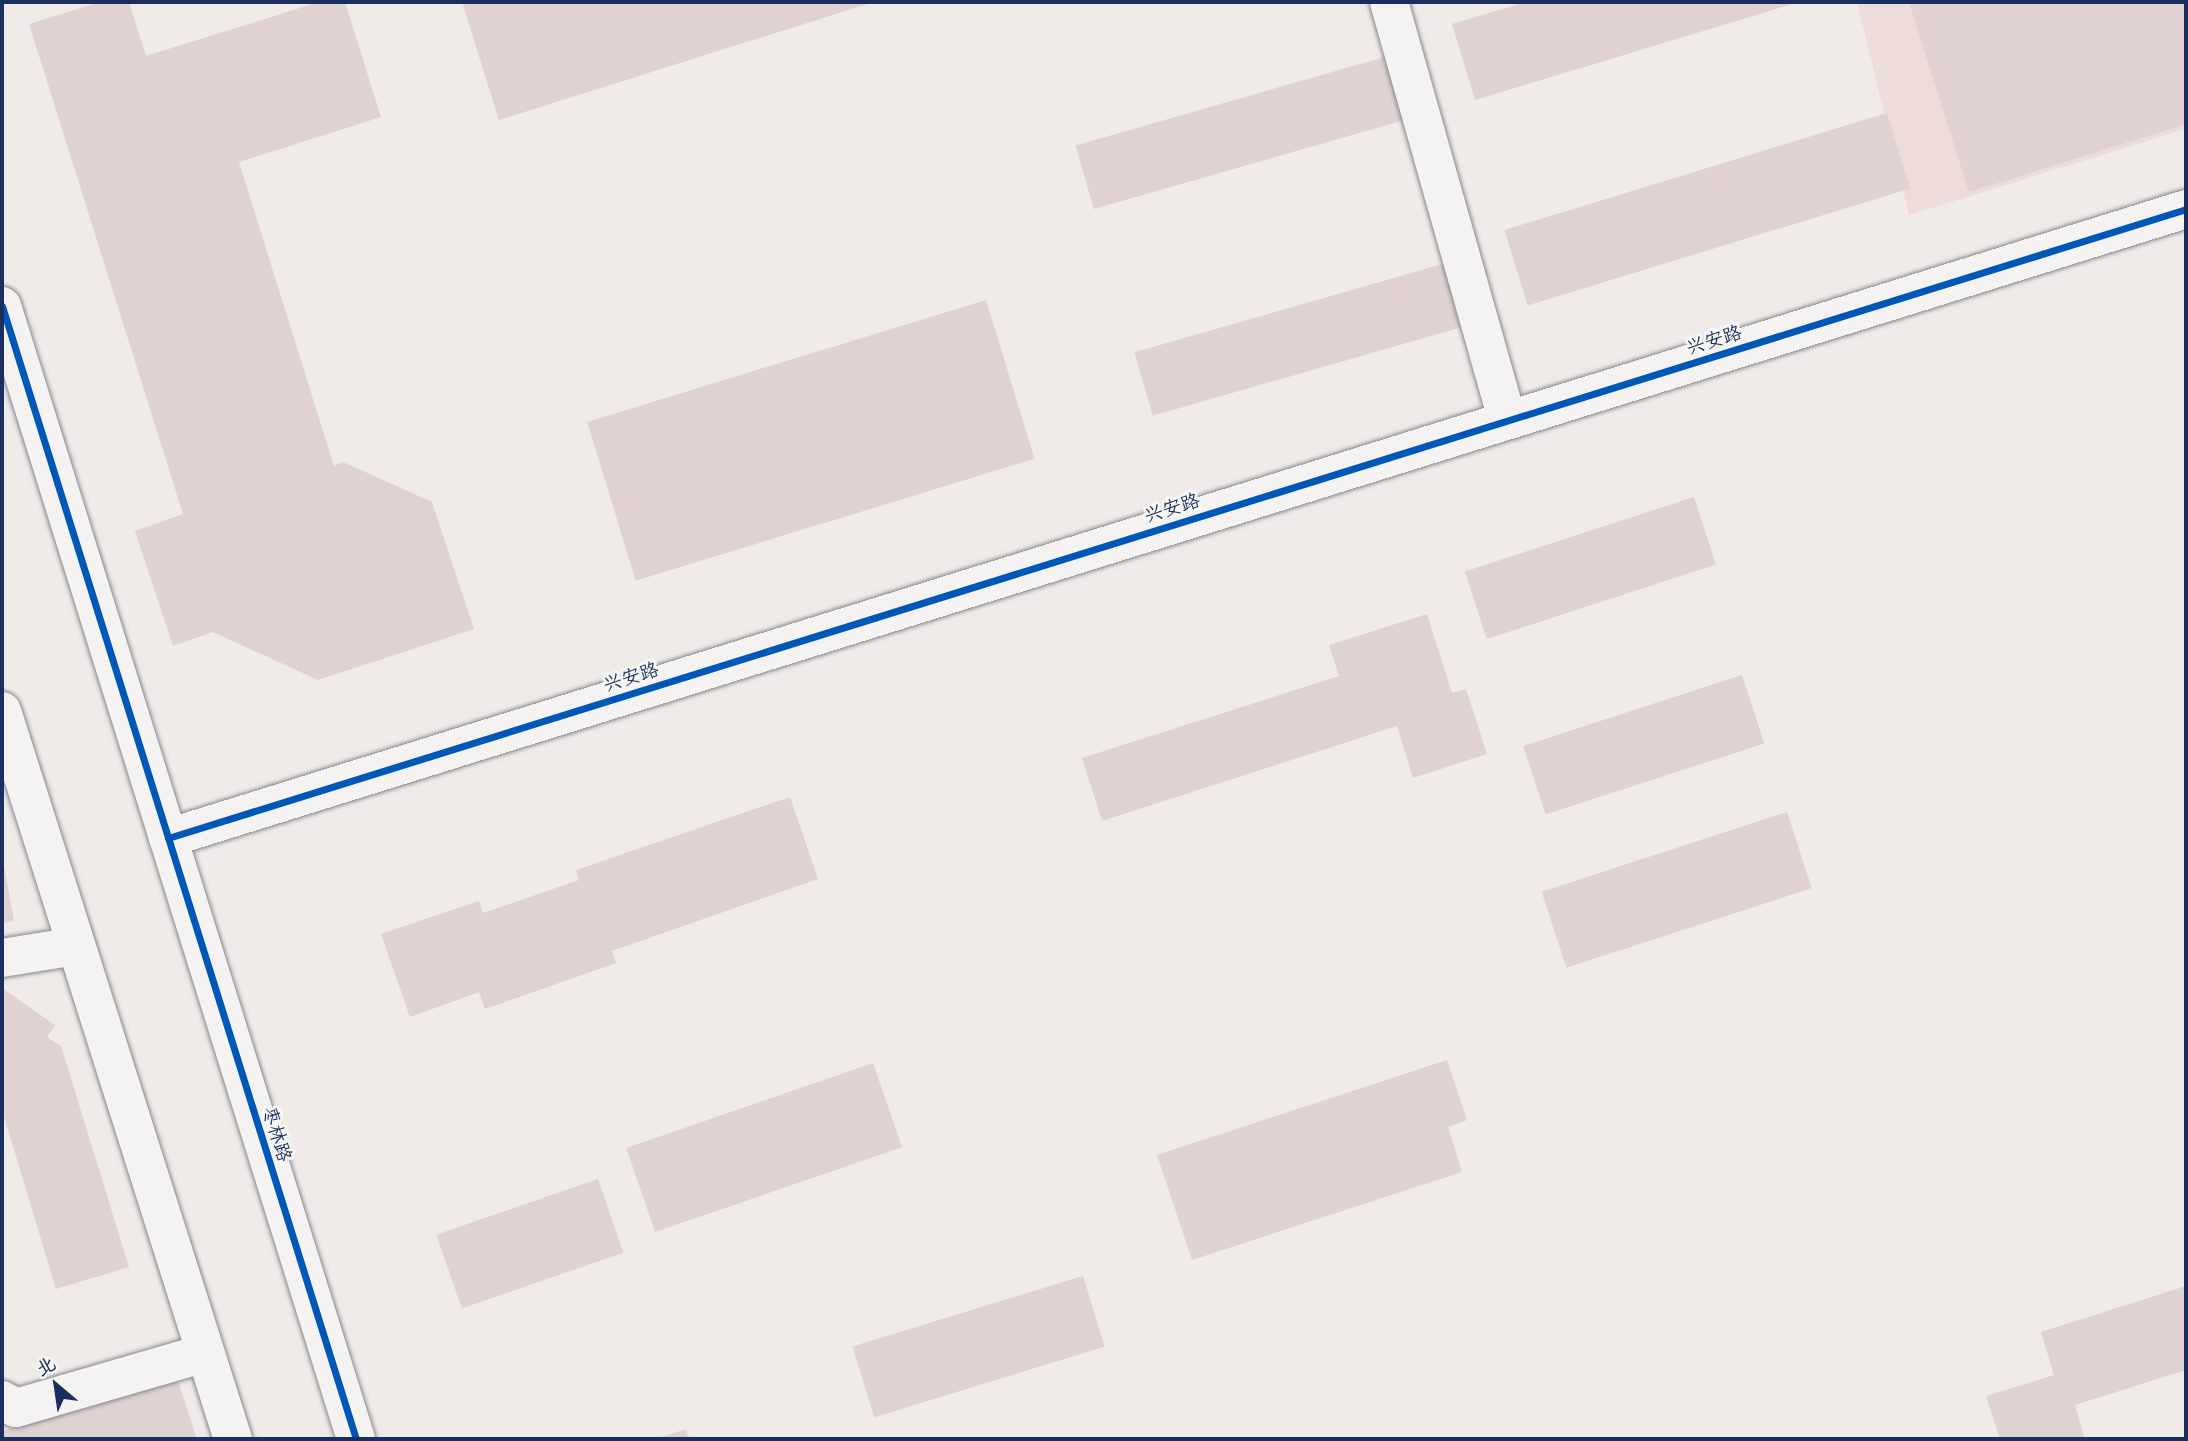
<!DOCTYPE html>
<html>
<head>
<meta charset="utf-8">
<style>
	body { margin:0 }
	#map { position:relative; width:2188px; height:1441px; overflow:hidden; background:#f0eae8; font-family:Sriracha,"LXGW WenKai TC",sans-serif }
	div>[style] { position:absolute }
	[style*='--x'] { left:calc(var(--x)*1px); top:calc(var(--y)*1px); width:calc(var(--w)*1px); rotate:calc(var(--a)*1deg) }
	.built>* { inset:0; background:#eddcd9 }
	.building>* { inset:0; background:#dfd2d1; transform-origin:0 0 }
	.roads { filter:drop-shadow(0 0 2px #878890) drop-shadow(0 0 2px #878890) }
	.minor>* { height:38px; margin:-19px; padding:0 19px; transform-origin:19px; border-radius:19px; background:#f4f3f1 }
	.cycleway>* { height:7px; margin:-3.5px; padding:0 3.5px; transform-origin:3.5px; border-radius:3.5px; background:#0057b8 }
	span { translate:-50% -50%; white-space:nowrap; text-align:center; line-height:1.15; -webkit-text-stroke:6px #f6f6f2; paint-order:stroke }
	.street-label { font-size:19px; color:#1b2f5e }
	.frame { position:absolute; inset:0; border:4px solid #1b2f5e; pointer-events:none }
	.north { position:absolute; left:21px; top:1350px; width:70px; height:70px; -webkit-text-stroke:5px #f6f6f2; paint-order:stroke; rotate:331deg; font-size:19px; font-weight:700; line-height:28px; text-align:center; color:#1b2f5e }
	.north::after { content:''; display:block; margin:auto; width:24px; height:32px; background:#1b2f5e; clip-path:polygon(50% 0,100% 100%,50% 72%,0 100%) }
</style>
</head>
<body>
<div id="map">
	<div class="built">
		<i style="clip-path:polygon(1857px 2px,2186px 2px,2186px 129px,1909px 215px)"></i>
	</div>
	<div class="building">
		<i style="clip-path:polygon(100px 2px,129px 2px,146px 56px,319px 2px,345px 2px,381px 117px,239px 162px,334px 466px,343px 462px,432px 502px,474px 629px,318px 680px,213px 632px,173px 646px,135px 531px,183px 514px,29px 24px)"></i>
		<i style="clip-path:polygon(462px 2px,874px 2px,499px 120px)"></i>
		<i style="clip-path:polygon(1526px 2px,1799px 2px,1475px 100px,1452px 24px)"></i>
		<i style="clip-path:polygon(1909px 2px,2186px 2px,2186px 124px,1969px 192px)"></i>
		<i style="left:1388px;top:56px;width:66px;height:325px;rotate:74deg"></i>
		<i style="left:1887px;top:113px;width:79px;height:400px;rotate:73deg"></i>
		<i style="left:1446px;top:263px;width:66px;height:324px;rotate:74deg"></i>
		<i style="left:986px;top:300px;width:166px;height:417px;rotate:73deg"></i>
		<i style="left:1694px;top:497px;width:71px;height:241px;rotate:72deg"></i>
		<i style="clip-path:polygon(1427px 614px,1452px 693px,1466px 689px,1487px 754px,1413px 778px,1397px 726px,1102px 821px,1082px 758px,1339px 676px,1329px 645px)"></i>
		<i style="left:1742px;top:675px;width:72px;height:230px;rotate:72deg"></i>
		<i style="clip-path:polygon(790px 797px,818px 879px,612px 951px,616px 963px,485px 1009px,479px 992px,410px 1017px,381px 934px,479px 901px,483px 913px,579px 880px,576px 870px)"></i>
		<i style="left:1787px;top:812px;width:80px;height:258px;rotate:72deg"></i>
		<i style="clip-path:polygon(2px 855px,14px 921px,2px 923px)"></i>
		<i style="clip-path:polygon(2px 988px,55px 1025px,47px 1037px,61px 1046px,129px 1267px,56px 1289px,2px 1110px)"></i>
		<i style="clip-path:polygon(1447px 1060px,1467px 1120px,1448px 1127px,1462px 1172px,1192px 1260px,1157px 1155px)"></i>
		<i style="left:873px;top:1063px;width:89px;height:261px;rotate:71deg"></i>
		<i style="left:598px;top:1179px;width:78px;height:171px;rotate:71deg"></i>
		<i style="left:1083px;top:1276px;width:74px;height:241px;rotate:73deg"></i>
		<i style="clip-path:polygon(2186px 1286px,2186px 1370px,2075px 1405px,2085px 1439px,2000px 1439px,1986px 1396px,2054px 1375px,2041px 1332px)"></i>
		<i style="clip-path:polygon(176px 1375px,197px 1439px,2px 1439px,2px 1431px)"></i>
		<i style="clip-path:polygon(686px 1429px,689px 1439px,656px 1439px)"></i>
	</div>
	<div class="roads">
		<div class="minor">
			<i style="--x:1389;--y:2;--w:434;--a:74.2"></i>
			<i style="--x:2;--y:306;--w:1187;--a:72.65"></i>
			<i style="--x:2;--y:711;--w:764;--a:72.4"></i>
			<i style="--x:168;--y:838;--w:2114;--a:-17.31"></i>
			<i style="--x:2;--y:958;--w:75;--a:-9.2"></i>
			<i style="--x:2;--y:1400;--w:16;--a:30"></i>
			<i style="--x:16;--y:1408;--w:197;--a:-16.2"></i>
		</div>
	</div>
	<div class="cycleway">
		<i style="--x:2;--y:306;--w:1187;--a:72.65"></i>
		<i style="--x:168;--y:838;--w:2114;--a:-17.31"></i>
	</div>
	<div class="street-label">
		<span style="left:1714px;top:340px;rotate:-17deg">兴安路</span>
		<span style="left:1172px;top:508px;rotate:-17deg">兴安路</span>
		<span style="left:631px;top:677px;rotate:-17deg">兴安路</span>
		<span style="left:277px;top:1134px;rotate:73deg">枣林路</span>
	</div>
	<div class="frame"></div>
	<div class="north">北</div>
</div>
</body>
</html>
